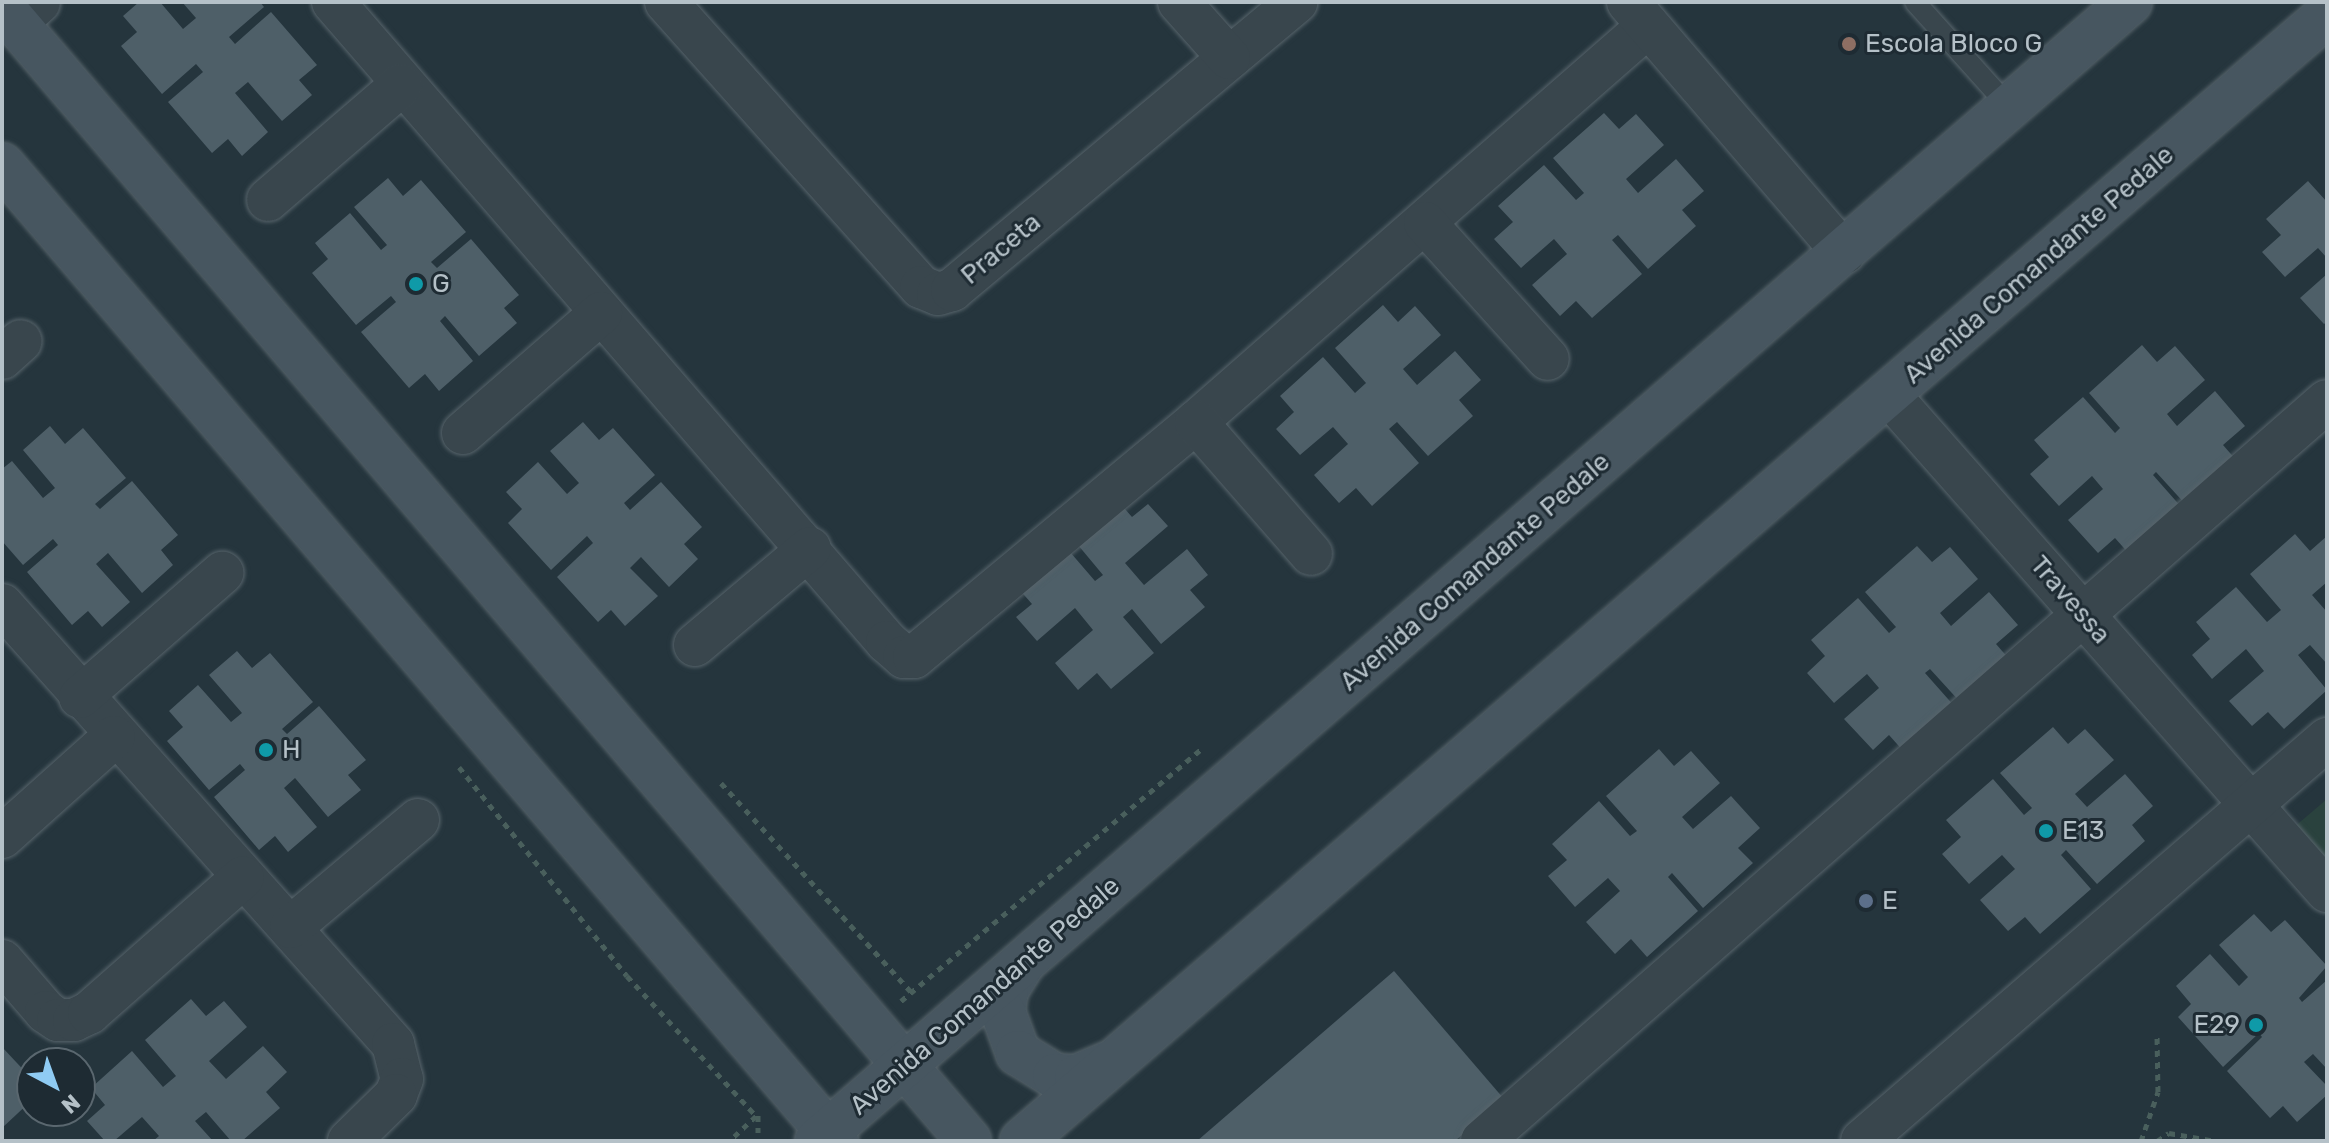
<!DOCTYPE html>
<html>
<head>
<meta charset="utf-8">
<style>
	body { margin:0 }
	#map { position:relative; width:2329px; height:1143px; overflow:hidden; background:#25353d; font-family:Rubik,sans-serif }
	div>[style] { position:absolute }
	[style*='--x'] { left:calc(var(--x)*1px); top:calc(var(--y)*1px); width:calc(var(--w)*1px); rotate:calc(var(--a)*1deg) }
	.green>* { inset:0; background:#2a423e }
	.building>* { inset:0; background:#4e5f68 }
	.path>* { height:5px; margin-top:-2.5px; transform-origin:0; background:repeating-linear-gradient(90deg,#495f5c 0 6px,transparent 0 12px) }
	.roads { filter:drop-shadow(0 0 2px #57646b) drop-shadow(0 0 2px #57646b) }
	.lane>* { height:20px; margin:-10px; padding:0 10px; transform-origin:10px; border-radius:10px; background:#39464d }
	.street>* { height:42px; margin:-21px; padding:0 21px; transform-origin:21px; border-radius:21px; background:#39464d }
	.secondary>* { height:44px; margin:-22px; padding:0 22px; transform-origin:22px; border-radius:22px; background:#475660 }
	.dots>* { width:22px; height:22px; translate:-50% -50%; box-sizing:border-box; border:4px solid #1e2b33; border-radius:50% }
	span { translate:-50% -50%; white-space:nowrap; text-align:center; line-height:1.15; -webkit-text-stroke:6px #1e2b33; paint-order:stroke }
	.poi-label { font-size:26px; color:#b5c1c8 }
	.left { translate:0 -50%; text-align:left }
	.right { translate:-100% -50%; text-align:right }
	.street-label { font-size:26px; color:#b5c1c8 }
	.frame { position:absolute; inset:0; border:4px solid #b5c1c8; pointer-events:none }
	.north { position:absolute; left:16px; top:1047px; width:80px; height:80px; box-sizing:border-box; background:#1e2b33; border:2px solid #5a676f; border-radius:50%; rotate:139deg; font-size:22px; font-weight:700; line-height:32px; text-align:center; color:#b5c1c8 }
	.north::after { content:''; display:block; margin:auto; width:28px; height:36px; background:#8fcbf3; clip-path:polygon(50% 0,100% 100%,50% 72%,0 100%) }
</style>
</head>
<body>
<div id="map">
	<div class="green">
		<i style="clip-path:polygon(2327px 799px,2327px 867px,2293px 828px)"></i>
	</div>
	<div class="building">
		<i style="clip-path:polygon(139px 2px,160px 2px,183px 29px,196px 18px,182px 2px,260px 2px,264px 7px,229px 37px,235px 44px,271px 12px,317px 65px,299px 80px,312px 95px,282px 121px,248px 82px,235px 93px,268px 132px,242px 156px,228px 139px,212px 153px,168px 102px,203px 72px,196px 64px,162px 94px,121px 46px,137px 32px,123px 16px)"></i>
		<i style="clip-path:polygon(1604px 113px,1619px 129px,1636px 114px,1664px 145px,1626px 179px,1638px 193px,1676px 159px,1704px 191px,1682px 210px,1696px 226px,1648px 269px,1618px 235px,1612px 240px,1642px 274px,1592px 318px,1576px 301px,1560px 316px,1532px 285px,1567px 254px,1554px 239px,1521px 268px,1494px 239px,1513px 222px,1498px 206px,1544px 165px,1576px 200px,1584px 193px,1553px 158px)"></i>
		<i style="clip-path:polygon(388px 178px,403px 196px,421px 180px,466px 232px,431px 262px,437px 268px,471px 239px,519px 295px,504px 308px,517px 323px,479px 356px,445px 316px,440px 321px,473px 361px,439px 391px,425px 374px,409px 388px,361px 332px,396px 302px,391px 296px,356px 325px,312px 273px,328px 259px,315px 243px,350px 213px,381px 250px,387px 245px,354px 207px)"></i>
		<i style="clip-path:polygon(2308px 181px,2327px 202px,2327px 258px,2318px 248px,2285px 277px,2262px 252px,2281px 235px,2266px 219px)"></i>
		<i style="clip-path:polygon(2327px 274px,2327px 322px,2324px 324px,2300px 298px)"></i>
		<i style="clip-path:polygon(1383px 305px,1398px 322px,1415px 306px,1441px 335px,1403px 369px,1417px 385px,1455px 351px,1481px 380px,1459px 400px,1473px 416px,1428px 456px,1397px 422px,1389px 429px,1419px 463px,1372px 506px,1356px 488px,1339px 503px,1314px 475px,1348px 444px,1333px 427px,1300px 455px,1276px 429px,1294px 412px,1280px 396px,1323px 357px,1355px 393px,1366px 383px,1335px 348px)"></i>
		<i style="clip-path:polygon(2142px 345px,2157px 362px,2175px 346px,2205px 380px,2167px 414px,2177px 426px,2215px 391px,2245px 426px,2223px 445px,2237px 461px,2187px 506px,2156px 472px,2153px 475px,2183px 509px,2130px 555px,2115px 538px,2098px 553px,2068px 520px,2103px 489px,2092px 476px,2059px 506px,2030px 474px,2049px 457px,2034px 440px,2083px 397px,2115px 433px,2120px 428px,2089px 393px)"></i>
		<i style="clip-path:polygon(583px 422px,599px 440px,613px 428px,655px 475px,624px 503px,630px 510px,661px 482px,702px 527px,684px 544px,698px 559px,669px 587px,641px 557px,630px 568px,658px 596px,625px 626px,611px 610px,598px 622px,557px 577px,593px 543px,587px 536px,551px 570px,508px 523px,522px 509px,506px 492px,538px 462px,567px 494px,579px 483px,550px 451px)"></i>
		<i style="clip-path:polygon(50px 426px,65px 444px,83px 428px,126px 478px,95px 504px,100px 509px,132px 481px,178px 535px,161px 550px,173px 565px,142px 593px,108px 553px,96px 564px,130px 602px,102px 627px,88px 611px,72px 625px,27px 572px,58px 545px,53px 539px,23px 565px,2px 541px,2px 469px,12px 461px,43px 498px,55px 488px,23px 450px)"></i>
		<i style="clip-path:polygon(1118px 501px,1132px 517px,1148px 504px,1168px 526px,1125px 563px,1144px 585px,1187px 549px,1208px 575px,1190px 590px,1205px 607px,1161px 644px,1132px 609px,1123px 617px,1154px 653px,1111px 689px,1097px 673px,1078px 690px,1055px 663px,1093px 630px,1075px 608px,1037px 641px,1016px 617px,1032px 604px,1017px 587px,1064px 545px,1095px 581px,1103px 575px,1073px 539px)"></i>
		<i style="clip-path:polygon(2295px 534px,2310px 551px,2327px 536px,2327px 582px,2312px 595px,2327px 612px,2327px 664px,2310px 645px,2298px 655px,2327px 690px,2284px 729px,2268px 712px,2252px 726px,2229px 701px,2264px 671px,2246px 649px,2212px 679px,2192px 655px,2210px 639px,2196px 622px,2236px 587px,2267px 622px,2281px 610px,2250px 574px)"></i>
		<i style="clip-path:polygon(1917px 546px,1932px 562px,1950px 547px,1978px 579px,1940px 613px,1951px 626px,1989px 592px,2018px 625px,1996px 644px,2010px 660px,1961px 703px,1930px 669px,1925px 673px,1956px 708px,1905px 753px,1889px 735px,1873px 750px,1844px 719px,1879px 688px,1867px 674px,1834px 703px,1807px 673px,1825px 656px,1811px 640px,1858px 598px,1889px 633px,1896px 627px,1865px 592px)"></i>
		<i style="clip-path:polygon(237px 651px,252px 668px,270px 653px,313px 702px,282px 729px,287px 734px,319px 706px,366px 760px,348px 775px,361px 790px,328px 817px,295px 778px,284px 788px,317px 827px,288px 852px,275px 836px,259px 850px,214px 797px,245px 770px,240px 764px,209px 790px,167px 741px,183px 727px,169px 711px,198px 685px,231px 722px,242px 713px,209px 675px)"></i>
		<i style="clip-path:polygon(2053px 727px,2068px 744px,2085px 729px,2114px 760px,2075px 794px,2087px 807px,2125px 774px,2153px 806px,2132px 825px,2145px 841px,2097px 884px,2066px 850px,2061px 855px,2091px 889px,2040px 934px,2025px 917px,2008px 931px,1980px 900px,2015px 869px,2002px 855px,1969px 884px,1942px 854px,1961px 837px,1946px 820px,1993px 779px,2024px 815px,2032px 808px,2000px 773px)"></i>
		<i style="clip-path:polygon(1659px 749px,1674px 766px,1691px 751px,1720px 783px,1682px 817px,1693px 829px,1731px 796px,1760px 828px,1738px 848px,1753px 863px,1703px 908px,1672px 873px,1668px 877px,1698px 911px,1647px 957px,1631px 939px,1615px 954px,1586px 922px,1620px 891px,1608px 878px,1575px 907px,1548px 876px,1567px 860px,1552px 844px,1599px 801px,1630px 836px,1637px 831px,1606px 796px)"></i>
		<i style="clip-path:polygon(2254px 914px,2271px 932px,2285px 920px,2327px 966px,2299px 998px,2302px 1002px,2327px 980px,2327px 1069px,2313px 1054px,2304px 1062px,2327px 1086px,2327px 1095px,2297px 1122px,2283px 1106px,2270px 1118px,2227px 1071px,2262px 1037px,2259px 1033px,2223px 1067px,2178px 1017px,2191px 1004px,2176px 986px,2210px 954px,2239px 986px,2248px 977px,2219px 945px)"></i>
		<i style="clip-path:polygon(1394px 971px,1504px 1099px,1455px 1141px,1197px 1141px)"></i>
		<i style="clip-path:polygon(191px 999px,206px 1016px,224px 1001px,247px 1027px,209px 1061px,226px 1079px,263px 1046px,287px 1072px,266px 1092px,280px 1108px,242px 1141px,231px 1141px,206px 1112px,195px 1121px,213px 1141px,153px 1141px,159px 1136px,142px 1117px,114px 1141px,105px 1141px,87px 1121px,105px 1105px,91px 1088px,132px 1051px,163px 1087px,176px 1076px,145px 1040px)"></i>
		<i style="clip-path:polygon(2px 1047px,32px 1079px,32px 1100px,2px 1128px)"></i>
	</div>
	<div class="path">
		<i style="--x:459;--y:767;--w:268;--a:51.2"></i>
		<i style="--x:627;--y:976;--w:190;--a:47.3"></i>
		<i style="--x:756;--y:1116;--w:37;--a:137"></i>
		<i style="--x:721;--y:783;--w:287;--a:47.7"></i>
		<i style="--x:901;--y:1001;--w:394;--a:-40"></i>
		<i style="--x:758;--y:1115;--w:26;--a:90"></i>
		<i style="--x:2141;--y:1141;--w:52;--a:-70.9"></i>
		<i style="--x:2158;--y:1092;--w:59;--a:-91"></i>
		<i style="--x:2157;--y:1141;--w:14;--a:-34"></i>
		<i style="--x:2169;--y:1133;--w:47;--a:9.9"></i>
	</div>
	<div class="roads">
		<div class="lane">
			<i style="--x:1915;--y:2;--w:144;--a:48.1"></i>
		</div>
		<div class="street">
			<i style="--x:333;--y:2;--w:846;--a:49.12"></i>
			<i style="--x:887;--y:642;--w:23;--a:41"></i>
			<i style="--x:904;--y:657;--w:10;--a:0"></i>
			<i style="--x:914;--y:657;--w:367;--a:-39.8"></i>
			<i style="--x:1196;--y:422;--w:601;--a:-41.22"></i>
			<i style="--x:666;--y:2;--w:382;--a:48.2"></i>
			<i style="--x:921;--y:287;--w:18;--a:22"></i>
			<i style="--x:938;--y:294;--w:15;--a:-16"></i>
			<i style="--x:952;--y:290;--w:449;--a:-39.9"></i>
			<i style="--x:1179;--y:2;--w:75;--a:48.2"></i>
			<i style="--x:1628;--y:2;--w:331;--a:49.3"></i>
			<i style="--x:16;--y:23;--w:31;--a:-42"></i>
			<i style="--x:268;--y:200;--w:176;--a:-40.8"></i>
			<i style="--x:1425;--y:223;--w:183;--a:47.9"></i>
			<i style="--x:2;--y:358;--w:25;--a:-42"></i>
			<i style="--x:1889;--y:395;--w:662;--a:48.55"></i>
			<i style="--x:1196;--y:422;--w:175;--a:48.9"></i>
			<i style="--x:463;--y:433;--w:183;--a:-41"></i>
			<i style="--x:2;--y:605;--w:588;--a:48.31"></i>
			<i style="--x:393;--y:1044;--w:36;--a:76"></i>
			<i style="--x:402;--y:1079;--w:17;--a:111"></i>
			<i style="--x:396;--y:1095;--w:66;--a:135.6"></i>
			<i style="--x:695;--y:645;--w:150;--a:-40.1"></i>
			<i style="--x:80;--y:697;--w:189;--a:-41.1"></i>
			<i style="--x:2;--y:837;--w:150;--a:-41.8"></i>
			<i style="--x:291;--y:927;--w:166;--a:-40.1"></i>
			<i style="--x:2;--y:961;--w:67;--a:49.2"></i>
			<i style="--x:46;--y:1012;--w:14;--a:34"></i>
			<i style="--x:58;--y:1020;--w:16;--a:0"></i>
			<i style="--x:74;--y:1020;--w:17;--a:-25"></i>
			<i style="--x:89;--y:1013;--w:205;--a:-41.4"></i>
			<i style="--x:1482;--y:1141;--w:1123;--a:-41.21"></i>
			<i style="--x:1862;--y:1141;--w:615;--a:-40.84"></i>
		</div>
		<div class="secondary">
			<i style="--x:2;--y:7;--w:1490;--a:49.54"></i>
			<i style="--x:2;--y:165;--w:1284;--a:49.49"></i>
			<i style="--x:1021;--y:966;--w:28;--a:122"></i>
			<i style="--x:1006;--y:990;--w:22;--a:98"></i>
			<i style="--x:1003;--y:1012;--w:44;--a:69.9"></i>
			<i style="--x:1018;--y:1053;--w:44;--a:31.9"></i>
			<i style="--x:1055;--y:1076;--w:22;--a:3"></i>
			<i style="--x:1077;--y:1077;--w:34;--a:-23"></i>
			<i style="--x:817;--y:1141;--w:1738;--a:-40.94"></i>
			<i style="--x:1022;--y:1141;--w:1724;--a:-40.79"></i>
		</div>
	</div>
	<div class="dots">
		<i style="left:1849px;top:44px;background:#8d6e63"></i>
		<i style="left:416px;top:284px;background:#0f9aa8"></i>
		<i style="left:266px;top:750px;background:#0f9aa8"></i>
		<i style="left:2046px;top:831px;background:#0f9aa8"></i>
		<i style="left:1866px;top:901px;background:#5c6f8a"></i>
		<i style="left:2256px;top:1025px;background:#0f9aa8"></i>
	</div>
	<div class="poi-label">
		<span class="left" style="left:1865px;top:44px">Escola Bloco G</span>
		<span class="left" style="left:432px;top:284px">G</span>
		<span class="left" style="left:282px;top:750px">H</span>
		<span class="left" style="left:2062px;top:831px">E13</span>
		<span class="left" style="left:1882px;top:901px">E</span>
		<span class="right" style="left:2240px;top:1025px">E29</span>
	</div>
	<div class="street-label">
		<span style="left:1001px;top:249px;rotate:-40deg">Praceta</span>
		<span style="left:2039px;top:265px;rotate:-41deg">Avenida Comandante Pedale</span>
		<span style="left:1475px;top:572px;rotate:-41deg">Avenida Comandante Pedale</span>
		<span style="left:2070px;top:600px;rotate:49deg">Travessa</span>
		<span style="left:985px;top:996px;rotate:-41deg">Avenida Comandante Pedale</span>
	</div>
	<div class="frame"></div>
	<div class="north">N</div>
</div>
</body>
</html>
